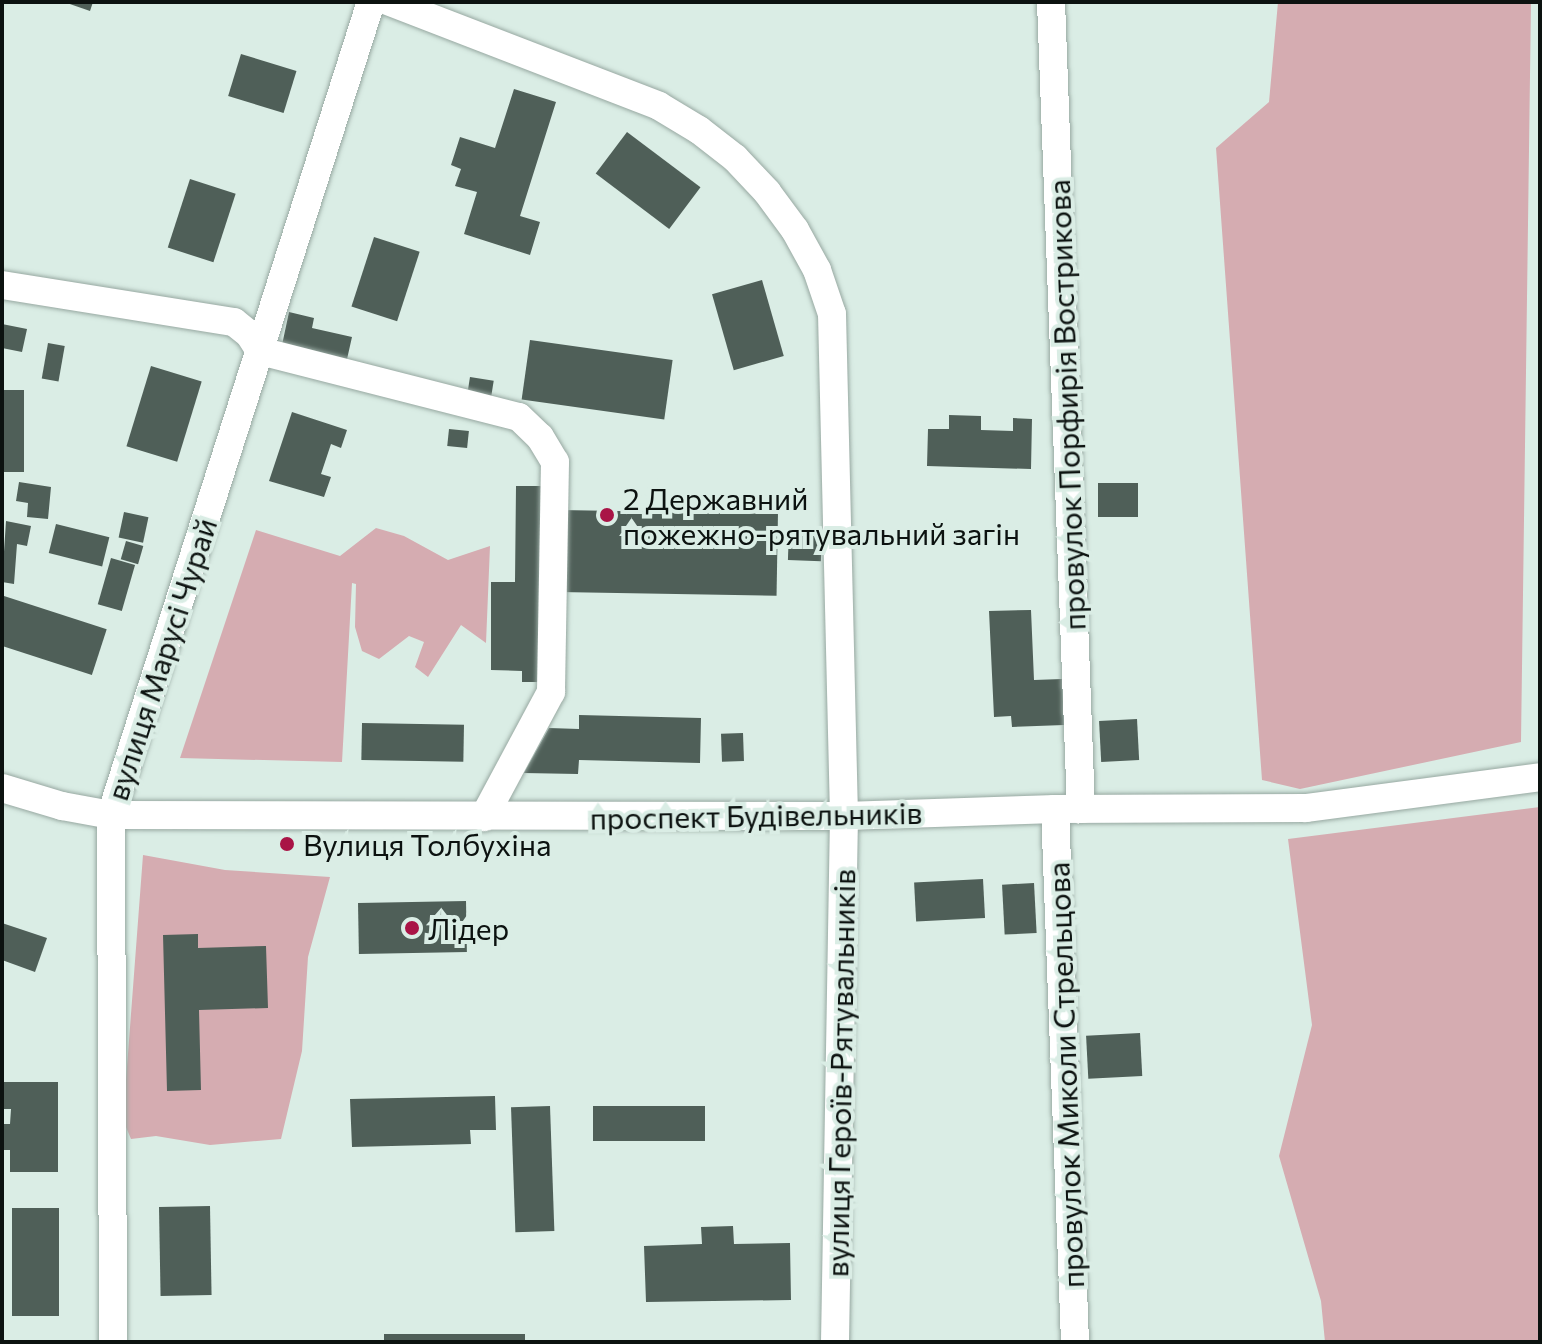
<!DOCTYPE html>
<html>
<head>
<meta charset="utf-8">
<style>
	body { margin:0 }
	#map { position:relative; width:1542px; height:1344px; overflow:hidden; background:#daede5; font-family:Commissioner,sans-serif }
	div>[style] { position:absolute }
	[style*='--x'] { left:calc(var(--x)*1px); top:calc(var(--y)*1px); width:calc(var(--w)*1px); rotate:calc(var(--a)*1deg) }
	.green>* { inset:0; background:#d5acb1 }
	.building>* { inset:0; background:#4f5f58; transform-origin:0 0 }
	.roads { filter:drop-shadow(0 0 2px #97a8a1) drop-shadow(0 0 2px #97a8a1) }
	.minor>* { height:28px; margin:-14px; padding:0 14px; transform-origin:14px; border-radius:14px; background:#fff }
	.dots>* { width:22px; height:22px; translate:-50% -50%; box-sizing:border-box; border:4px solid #daede5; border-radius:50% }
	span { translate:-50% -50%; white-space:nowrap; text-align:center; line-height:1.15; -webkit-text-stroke:8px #daede5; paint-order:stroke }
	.street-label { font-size:30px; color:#0c1210 }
	.poi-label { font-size:30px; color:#0c1210 }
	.left { translate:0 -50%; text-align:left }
	.frame { position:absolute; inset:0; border:4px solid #0c1210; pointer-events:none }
</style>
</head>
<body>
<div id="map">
	<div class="green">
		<i style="clip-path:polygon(1278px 2px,1531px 2px,1521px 742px,1300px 789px,1262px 780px,1216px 148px,1269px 102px)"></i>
		<i style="clip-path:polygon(376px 528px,404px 536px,448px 560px,490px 546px,486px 643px,461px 625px,428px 677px,415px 667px,424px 642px,409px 636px,379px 659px,362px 651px,355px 627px,356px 584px,352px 583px,342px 762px,180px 758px,256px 530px,340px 556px)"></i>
		<i style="clip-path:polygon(1540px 807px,1540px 1342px,1325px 1342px,1321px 1301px,1279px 1156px,1312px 1025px,1288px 839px)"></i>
		<i style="clip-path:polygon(143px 855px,225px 870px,330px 877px,308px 957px,302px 1051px,281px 1139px,210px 1145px,156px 1136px,131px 1139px,123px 1120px)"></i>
	</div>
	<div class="building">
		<i style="clip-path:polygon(64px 2px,93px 2px,90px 11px)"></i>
		<i style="left:241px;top:54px;width:58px;height:44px;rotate:17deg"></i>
		<i style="clip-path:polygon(514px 89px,556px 102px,520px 216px,540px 222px,530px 255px,464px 234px,477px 192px,455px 186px,461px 169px,451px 165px,460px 137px,495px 148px)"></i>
		<i style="left:627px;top:132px;width:92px;height:52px;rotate:37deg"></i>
		<i style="left:190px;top:179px;width:48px;height:72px;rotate:18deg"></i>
		<i style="left:374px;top:237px;width:48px;height:73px;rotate:18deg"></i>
		<i style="left:762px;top:280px;width:79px;height:52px;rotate:74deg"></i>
		<i style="clip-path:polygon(289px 312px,314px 318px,312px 328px,352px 337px,345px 368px,282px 345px)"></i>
		<i style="clip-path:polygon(2px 324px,27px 329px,22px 352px,2px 348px)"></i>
		<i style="left:530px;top:340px;width:144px;height:60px;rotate:8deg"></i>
		<i style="left:48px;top:343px;width:17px;height:36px;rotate:10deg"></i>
		<i style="left:151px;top:366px;width:53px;height:84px;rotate:17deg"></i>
		<i style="left:470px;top:377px;width:24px;height:19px;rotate:9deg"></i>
		<i style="left:2px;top:390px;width:22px;height:82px"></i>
		<i style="clip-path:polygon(292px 412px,347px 430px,341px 448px,331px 444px,321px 474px,331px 477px,324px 497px,269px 481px)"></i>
		<i style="clip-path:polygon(949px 415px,981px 416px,981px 430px,1013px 431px,1013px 418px,1032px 419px,1031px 469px,927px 466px,928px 429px,949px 429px)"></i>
		<i style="left:449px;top:429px;width:20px;height:17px;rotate:6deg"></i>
		<i style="clip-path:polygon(19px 482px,51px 487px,48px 519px,27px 517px,28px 503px,16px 501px)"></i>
		<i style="left:1098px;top:483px;width:40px;height:34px"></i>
		<i style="clip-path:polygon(516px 486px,542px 486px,540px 682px,522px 682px,522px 671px,491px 670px,491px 582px,515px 582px)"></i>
		<i style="left:560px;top:510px;width:218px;height:82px;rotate:1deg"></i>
		<i style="left:124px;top:512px;width:25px;height:26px;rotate:12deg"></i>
		<i style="clip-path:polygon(6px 521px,31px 526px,27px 546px,17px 544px,14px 584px,2px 582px)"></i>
		<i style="left:56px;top:524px;width:55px;height:30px;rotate:14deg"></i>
		<i style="left:789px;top:529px;width:33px;height:31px;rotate:2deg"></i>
		<i style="left:126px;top:541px;width:18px;height:19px;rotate:16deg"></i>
		<i style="left:111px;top:558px;width:25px;height:48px;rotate:16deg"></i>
		<i style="left:4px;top:596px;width:108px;height:48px;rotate:18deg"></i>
		<i style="clip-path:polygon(1031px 610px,1034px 680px,1062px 679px,1064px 725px,1012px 727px,1011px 716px,994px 717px,989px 611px)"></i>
		<i style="clip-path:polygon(579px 715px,701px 718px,700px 763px,579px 760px,578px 774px,524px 773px,549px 728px,579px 729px)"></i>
		<i style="left:1137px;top:719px;width:41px;height:38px;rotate:87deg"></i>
		<i style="left:362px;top:723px;width:102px;height:37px;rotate:1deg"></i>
		<i style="left:743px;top:733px;width:28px;height:22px;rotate:88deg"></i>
		<i style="left:983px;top:879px;width:39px;height:69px;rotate:87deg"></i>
		<i style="left:1034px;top:883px;width:50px;height:32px;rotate:87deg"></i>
		<i style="left:466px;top:901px;width:51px;height:108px;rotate:89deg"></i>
		<i style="clip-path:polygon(2px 923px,47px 938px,35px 972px,2px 960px)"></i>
		<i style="clip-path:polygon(198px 934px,198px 948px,266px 946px,268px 1008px,199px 1010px,201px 1090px,167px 1091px,163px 935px)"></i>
		<i style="left:1140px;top:1033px;width:43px;height:54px;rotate:87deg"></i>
		<i style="clip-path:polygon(2px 1082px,58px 1082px,58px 1172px,10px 1172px,10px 1150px,2px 1150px,2px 1124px,10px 1124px,11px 1109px,2px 1109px)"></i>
		<i style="clip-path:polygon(495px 1096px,496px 1130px,470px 1130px,471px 1144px,352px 1147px,350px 1099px)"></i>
		<i style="left:550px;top:1106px;width:125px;height:39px;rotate:88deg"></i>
		<i style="left:593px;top:1106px;width:112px;height:35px"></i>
		<i style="left:210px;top:1206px;width:89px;height:51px;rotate:89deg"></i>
		<i style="left:12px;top:1208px;width:47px;height:108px"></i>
		<i style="clip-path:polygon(733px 1226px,734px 1244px,790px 1243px,791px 1300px,646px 1302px,644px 1246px,702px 1244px,701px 1227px)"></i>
		<i style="left:384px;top:1334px;width:141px;height:8px"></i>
	</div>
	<div class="roads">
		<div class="minor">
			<i style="--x:390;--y:2;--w:288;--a:21.1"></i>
			<i style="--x:659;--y:106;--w:47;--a:31"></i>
			<i style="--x:699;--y:130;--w:46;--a:37.9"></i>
			<i style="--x:735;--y:158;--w:47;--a:46.7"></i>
			<i style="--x:767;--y:192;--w:47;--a:53.6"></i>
			<i style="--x:795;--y:230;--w:46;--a:61.2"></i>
			<i style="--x:817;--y:270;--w:46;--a:71.2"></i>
			<i style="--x:832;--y:314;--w:502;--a:88.63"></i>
			<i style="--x:844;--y:816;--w:526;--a:90.98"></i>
			<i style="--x:1051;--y:2;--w:808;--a:87.87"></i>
			<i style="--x:2;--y:285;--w:235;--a:9.1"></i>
			<i style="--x:234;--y:322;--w:19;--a:39"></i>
			<i style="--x:249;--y:334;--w:20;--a:57"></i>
			<i style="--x:260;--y:351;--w:267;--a:14.3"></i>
			<i style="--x:519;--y:417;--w:29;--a:44"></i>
			<i style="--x:540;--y:437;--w:29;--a:59"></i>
			<i style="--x:555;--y:462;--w:230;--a:91"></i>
			<i style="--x:551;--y:692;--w:142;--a:118.2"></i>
			<i style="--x:2;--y:788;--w:63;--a:16.7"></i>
			<i style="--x:62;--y:806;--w:50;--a:10.4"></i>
			<i style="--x:111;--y:815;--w:733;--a:0.08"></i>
			<i style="--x:844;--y:816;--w:211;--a:-1.9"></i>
			<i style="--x:1055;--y:809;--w:251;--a:-0.2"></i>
			<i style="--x:1306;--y:808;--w:236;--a:-7.5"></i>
			<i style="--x:1055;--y:809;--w:533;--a:87.85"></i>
			<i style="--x:113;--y:1342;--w:527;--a:-90.22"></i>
			<i style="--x:111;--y:815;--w:854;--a:-72.27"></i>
		</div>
	</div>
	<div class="dots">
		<i style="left:607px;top:515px;background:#a91446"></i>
		<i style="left:287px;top:844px;background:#a91446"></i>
		<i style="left:412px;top:928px;background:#a91446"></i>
	</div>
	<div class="street-label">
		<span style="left:1066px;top:405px;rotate:-92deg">провулок Порфирія Вострикова</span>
		<span style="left:161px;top:659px;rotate:-72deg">вулиця Марусі Чурай</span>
		<span style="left:756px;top:815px;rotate:-1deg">проспект Будівельників</span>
		<span style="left:840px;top:1073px;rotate:-89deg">вулиця Героїв-Рятувальників</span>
		<span style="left:1065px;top:1075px;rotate:-92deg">провулок Миколи Стрельцова</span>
	</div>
	<div class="poi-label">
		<span class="left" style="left:623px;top:515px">2 Державний<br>пожежно-рятувальний загін</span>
		<span class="left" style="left:303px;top:844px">Вулиця Толбухіна</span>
		<span class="left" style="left:428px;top:928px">Лідер</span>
	</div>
	<div class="frame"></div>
</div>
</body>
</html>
